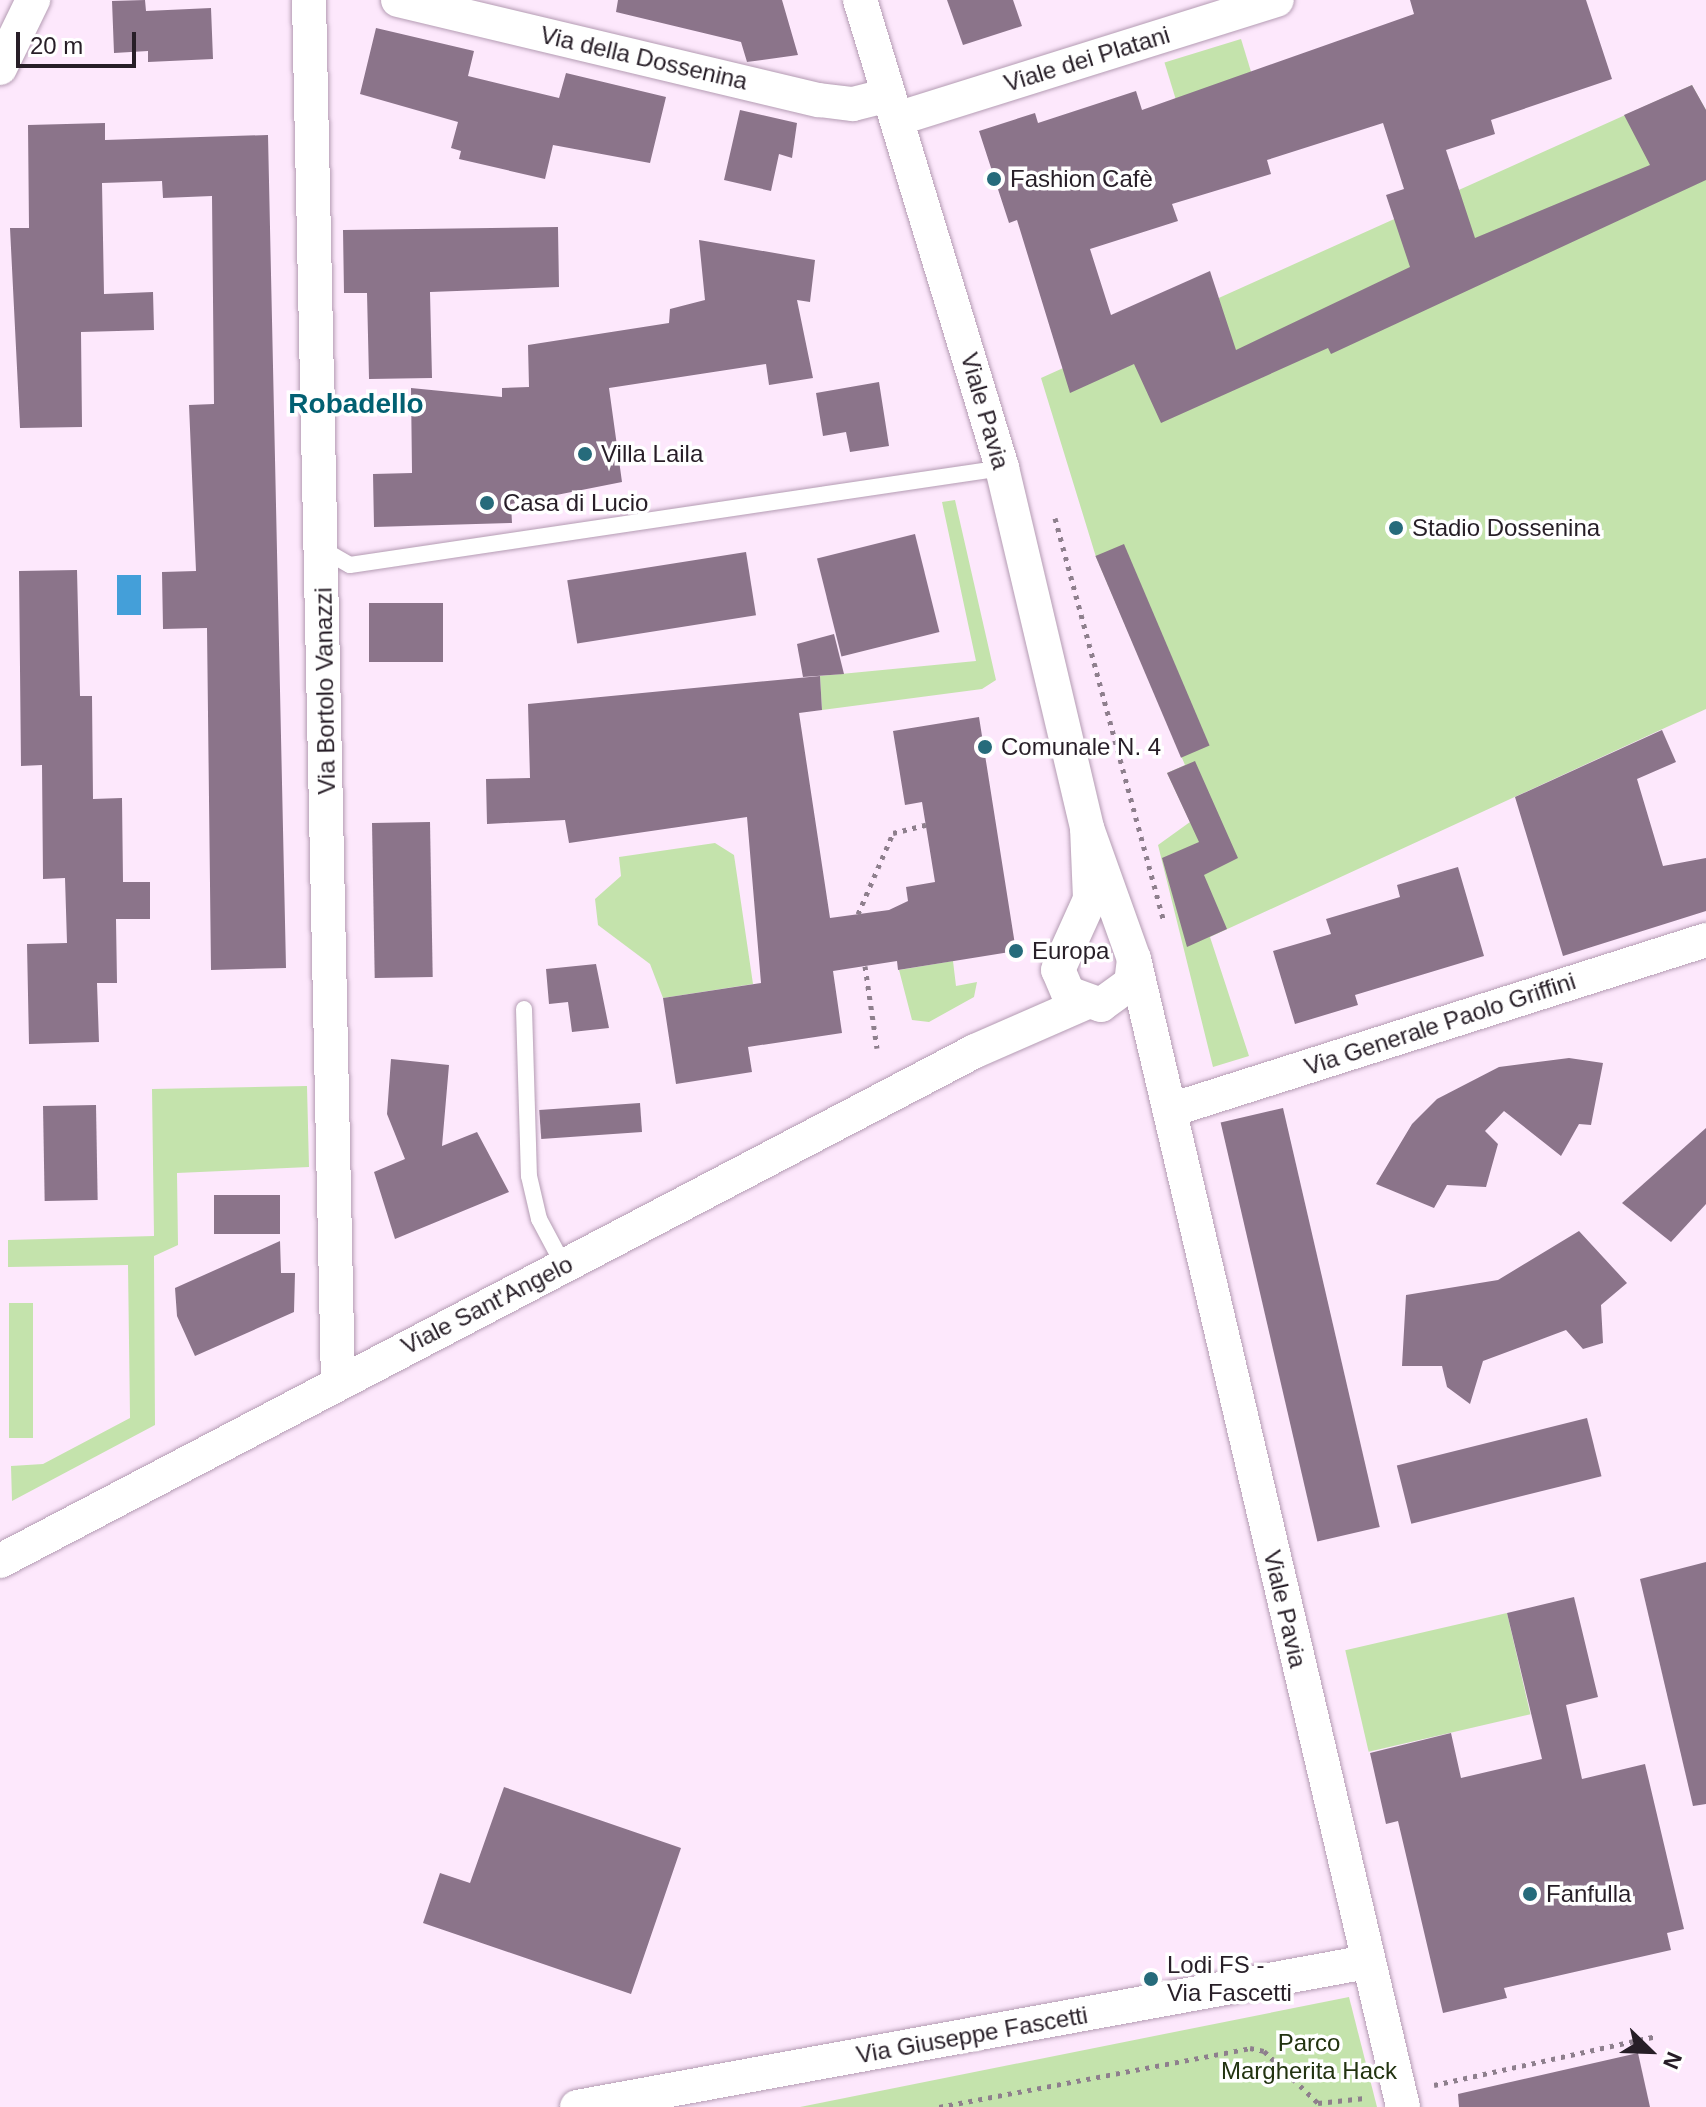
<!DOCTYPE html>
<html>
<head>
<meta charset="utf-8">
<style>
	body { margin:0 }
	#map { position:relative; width:1706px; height:2107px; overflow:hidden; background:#fde8fc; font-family:Arial,sans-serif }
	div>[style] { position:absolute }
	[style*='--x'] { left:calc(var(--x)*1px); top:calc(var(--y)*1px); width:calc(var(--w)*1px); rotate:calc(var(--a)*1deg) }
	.green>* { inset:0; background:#c4e3ac; transform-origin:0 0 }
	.water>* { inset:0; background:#449fd9; transform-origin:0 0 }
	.building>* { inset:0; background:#8b748a; transform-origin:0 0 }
	.path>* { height:5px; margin-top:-2.5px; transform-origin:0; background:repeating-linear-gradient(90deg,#8e7f8d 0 4px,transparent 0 10px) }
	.roads { filter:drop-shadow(0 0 2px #b49cb3) drop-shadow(0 0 2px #b49cb3) }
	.service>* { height:16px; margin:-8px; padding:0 8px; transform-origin:8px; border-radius:8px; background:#fff }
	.minor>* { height:34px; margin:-17px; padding:0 17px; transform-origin:17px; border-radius:17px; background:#fff }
	.dots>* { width:22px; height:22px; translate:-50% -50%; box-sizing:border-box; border:4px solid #fff; border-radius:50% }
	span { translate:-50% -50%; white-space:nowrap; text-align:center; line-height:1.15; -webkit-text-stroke:7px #fff; paint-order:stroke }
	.street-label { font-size:24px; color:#271e27 }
	.poi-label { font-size:24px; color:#271e27 }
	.left { translate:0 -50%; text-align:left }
	.park-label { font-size:24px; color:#223310 }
	.quarter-label { font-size:28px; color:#026072; font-weight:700 }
	.north { position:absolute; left:1610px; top:2011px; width:80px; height:80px; -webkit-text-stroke:6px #fff; paint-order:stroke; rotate:113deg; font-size:22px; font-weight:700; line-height:32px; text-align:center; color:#271e27 }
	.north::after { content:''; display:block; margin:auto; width:28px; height:36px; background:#271e27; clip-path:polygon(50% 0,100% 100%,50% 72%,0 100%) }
	.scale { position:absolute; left:16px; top:32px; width:120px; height:36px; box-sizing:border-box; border:4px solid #271e27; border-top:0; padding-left:10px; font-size:24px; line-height:28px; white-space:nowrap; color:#271e27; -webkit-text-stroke:6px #fff; paint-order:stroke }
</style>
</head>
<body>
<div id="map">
	<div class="green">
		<i style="left:1241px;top:39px;width:38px;height:80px;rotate:73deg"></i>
		<i style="clip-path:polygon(1692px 85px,1706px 110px,1706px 709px,1210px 937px,1249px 1056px,1213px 1067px,1158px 845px,1190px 822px,1167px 773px,1185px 765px,1096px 557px,1041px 378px)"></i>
		<i style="clip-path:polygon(955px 500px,996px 680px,982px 689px,822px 710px,820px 676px,976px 661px,942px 502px)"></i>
		<i style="clip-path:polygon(715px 843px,734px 855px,753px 984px,663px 998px,650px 964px,598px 925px,595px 899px,621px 876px,619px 857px)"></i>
		<i style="clip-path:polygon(953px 961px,956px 986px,977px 982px,974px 997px,929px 1022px,912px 1020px,899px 970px)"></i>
		<i style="clip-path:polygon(307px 1086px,309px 1167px,177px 1173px,178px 1245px,154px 1256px,155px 1425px,12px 1501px,11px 1466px,43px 1464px,130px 1418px,128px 1265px,8px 1267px,8px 1240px,154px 1236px,152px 1089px)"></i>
		<i style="left:9px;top:1303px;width:24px;height:135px"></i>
		<i style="left:1507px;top:1613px;width:104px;height:166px;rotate:77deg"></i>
		<i style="clip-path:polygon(1349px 1997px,1377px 2107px,800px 2107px)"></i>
	</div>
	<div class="water">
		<i style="left:117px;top:575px;width:24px;height:40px"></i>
	</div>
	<div class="building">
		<i style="clip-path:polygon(145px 0,146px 11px,211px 8px,213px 59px,148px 62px,148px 51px,114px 53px,112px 1px)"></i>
		<i style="clip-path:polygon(618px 0,782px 0,798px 55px,747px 62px,741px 42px,616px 12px)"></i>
		<i style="clip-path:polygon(947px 0,1013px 0,1022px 26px,963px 45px)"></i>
		<i style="clip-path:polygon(evenodd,1410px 0,1586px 0,1612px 79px,1491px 120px,1495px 134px,1446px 150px,1475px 238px,1650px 165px,1624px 115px,1692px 85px,1706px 110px,1706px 180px,1331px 354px,1328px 348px,1161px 423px,1134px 364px,1070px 393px,1017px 220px,1009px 223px,979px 131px,1035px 113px,1038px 123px,1136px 91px,1142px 110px,1414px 14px,1410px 0,1383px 123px,1404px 189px,1386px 195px,1410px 267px,1236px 350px,1210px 271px,1111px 315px,1090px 249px,1178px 221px,1172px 204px,1271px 174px,1267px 160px,1383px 123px)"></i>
		<i style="clip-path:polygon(376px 28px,474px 51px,468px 76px,559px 98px,566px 73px,666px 97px,650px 163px,553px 145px,545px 179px,459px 159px,461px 151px,451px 148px,458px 122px,360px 94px)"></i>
		<i style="clip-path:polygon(740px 110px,797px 123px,792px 158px,779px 154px,771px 191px,724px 180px)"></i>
		<i style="clip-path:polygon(105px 123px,105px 140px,268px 135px,286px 968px,211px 970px,207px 628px,163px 629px,162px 572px,196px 571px,189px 405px,214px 404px,212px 196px,163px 198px,162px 181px,102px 183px,104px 294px,153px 292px,154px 330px,81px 332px,82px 427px,20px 428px,10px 228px,29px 228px,28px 125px)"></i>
		<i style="clip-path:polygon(558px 227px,559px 287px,430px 292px,432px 378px,369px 379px,367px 293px,344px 293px,343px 230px)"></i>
		<i style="clip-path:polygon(699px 240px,815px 260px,810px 302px,797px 300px,813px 378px,769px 385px,766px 364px,609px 388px,622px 482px,511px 504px,512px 523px,374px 527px,373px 474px,412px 473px,411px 388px,502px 397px,502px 388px,529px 387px,528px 345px,669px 323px,670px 309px,705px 300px)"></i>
		<i style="clip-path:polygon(879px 382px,889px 446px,850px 452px,846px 432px,823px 436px,816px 393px)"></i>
		<i style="left:915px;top:534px;width:101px;height:101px;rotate:76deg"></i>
		<i style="left:1124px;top:544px;width:219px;height:31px;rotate:67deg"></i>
		<i style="left:746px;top:552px;width:64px;height:181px;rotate:81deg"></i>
		<i style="clip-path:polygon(77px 570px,80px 696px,92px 696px,93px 799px,122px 798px,123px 882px,150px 882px,150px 919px,116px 919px,117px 983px,97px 983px,99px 1042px,29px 1044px,27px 944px,67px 943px,65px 878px,43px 879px,42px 765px,21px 766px,19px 571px)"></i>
		<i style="left:369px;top:603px;width:74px;height:59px"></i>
		<i style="clip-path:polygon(834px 634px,844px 674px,803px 677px,797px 644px)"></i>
		<i style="clip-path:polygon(820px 676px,822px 710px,799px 713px,830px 918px,889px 910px,908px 901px,906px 887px,935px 882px,922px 802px,905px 805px,893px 731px,979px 717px,1016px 951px,898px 970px,897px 961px,833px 971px,842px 1033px,748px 1047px,752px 1072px,676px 1084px,663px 998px,761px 983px,747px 817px,569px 843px,565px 820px,487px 824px,486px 779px,530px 778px,528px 704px)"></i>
		<i style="clip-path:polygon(1662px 730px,1676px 762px,1637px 779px,1663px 866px,1706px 858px,1706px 911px,1563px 956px,1515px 797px)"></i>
		<i style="clip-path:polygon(1195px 761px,1238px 858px,1204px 875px,1227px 929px,1187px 947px,1162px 858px,1199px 842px,1167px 773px)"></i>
		<i style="left:430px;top:822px;width:155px;height:58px;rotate:89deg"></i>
		<i style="clip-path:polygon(1458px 867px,1484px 956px,1355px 995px,1358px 1005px,1295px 1024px,1273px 951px,1331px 934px,1326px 919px,1400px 897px,1397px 885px)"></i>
		<i style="clip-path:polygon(596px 964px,609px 1028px,572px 1032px,568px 1002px,549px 1004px,546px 969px)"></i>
		<i style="clip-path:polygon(1569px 1058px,1603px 1063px,1591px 1125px,1579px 1124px,1561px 1156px,1504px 1111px,1485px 1131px,1498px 1144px,1486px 1187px,1447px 1185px,1434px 1208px,1376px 1184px,1412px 1124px,1437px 1099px,1499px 1067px)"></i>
		<i style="clip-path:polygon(391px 1059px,449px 1065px,442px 1146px,477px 1132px,509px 1192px,395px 1239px,374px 1172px,405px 1159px,387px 1114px)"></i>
		<i style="left:640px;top:1103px;width:29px;height:101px;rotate:86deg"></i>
		<i style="left:96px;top:1105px;width:95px;height:53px;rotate:89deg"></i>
		<i style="left:1283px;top:1108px;width:430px;height:64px;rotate:77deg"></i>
		<i style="clip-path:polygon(1706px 1128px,1706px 1204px,1671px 1242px,1622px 1203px)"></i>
		<i style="left:214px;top:1195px;width:66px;height:39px"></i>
		<i style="clip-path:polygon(1579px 1231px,1627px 1283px,1601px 1305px,1603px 1343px,1583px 1349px,1566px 1330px,1483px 1361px,1470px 1404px,1447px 1387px,1442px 1366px,1402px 1366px,1406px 1295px,1498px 1280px)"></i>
		<i style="clip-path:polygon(280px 1241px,281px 1273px,295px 1273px,294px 1312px,195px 1356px,177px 1316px,175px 1288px)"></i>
		<i style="left:1587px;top:1418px;width:60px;height:196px;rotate:76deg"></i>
		<i style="clip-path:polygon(1706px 1562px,1706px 1804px,1693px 1806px,1640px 1579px)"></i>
		<i style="clip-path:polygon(1574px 1597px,1598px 1697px,1566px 1705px,1582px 1779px,1645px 1764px,1684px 1929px,1667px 1933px,1671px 1950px,1504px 1988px,1507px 1998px,1443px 2013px,1398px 1821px,1386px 1824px,1370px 1753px,1451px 1733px,1461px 1778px,1542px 1759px,1507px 1613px)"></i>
		<i style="clip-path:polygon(504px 1787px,681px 1848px,631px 1994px,423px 1923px,440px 1873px,470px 1883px)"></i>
		<i style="clip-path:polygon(1638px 2053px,1650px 2107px,1459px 2107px,1458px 2094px)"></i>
	</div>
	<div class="path">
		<i style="--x:1055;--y:518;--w:418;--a:74.9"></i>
		<i style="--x:858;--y:914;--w:88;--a:-66.6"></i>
		<i style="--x:893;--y:833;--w:34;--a:-14"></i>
		<i style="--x:865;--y:966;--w:83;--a:81.7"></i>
		<i style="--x:1434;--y:2085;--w:227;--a:-12.4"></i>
		<i style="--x:939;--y:2107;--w:317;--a:-10.7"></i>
		<i style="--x:1250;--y:2048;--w:14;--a:12"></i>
		<i style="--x:1264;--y:2051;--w:75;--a:43.9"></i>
		<i style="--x:1318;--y:2103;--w:47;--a:-6.1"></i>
	</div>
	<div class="roads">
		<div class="service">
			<i style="--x:322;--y:549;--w:32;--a:30"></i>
			<i style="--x:350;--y:565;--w:659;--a:-8.46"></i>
			<i style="--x:524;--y:1009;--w:167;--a:88.3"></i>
			<i style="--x:529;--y:1176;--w:44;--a:76.9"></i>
			<i style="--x:539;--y:1219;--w:53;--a:62"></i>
		</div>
		<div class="minor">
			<i style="--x:309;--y:0;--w:1382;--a:88.8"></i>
			<i style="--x:398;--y:0;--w:433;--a:13.4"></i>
			<i style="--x:819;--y:100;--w:34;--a:7"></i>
			<i style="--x:853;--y:104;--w:37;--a:-14"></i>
			<i style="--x:860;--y:0;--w:489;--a:73.1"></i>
			<i style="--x:1002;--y:468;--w:370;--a:76.7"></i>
			<i style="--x:1087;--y:828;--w:139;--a:70.3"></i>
			<i style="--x:1134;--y:959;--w:24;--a:97"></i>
			<i style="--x:1131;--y:983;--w:37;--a:144"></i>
			<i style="--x:1101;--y:1005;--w:35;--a:-160"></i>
			<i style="--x:1068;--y:993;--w:25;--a:-113"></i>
			<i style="--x:1058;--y:970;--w:78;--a:-65.7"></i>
			<i style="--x:1090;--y:899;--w:71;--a:-92.4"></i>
			<i style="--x:0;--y:68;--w:76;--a:-64.1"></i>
			<i style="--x:897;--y:119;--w:398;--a:-17.4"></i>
			<i style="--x:1134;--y:959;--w:1179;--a:76.81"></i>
			<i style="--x:1174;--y:1109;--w:558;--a:-17.62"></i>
			<i style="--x:0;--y:1561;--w:1100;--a:-27.61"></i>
			<i style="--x:975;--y:1051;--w:120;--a:-23.6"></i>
			<i style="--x:577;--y:2107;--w:803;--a:-10.4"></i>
		</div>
	</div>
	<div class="dots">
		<i style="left:994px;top:179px;background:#266b7b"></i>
		<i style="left:585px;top:454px;background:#266b7b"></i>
		<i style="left:487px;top:503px;background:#266b7b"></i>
		<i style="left:1396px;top:528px;background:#266b7b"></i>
		<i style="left:985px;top:747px;background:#266b7b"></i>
		<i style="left:1016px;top:951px;background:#266b7b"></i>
		<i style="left:1530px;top:1894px;background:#266b7b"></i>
		<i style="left:1151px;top:1979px;background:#266b7b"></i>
	</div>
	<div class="street-label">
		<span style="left:644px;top:58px;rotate:13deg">Via della Dossenina</span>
		<span style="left:1087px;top:59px;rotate:-17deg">Viale dei Platani</span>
		<span style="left:985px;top:411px;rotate:74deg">Viale Pavia</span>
		<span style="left:325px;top:691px;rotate:-91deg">Via Bortolo Vanazzi</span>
		<span style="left:1440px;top:1024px;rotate:-18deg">Via Generale Paolo Griffini</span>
		<span style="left:487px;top:1305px;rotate:-27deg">Viale Sant'Angelo</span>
		<span style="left:1285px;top:1609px;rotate:77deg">Viale Pavia</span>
		<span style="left:972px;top:2035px;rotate:-10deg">Via Giuseppe Fascetti</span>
	</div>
	<div class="poi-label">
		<span class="left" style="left:1010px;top:179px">Fashion Cafè</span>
		<span class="left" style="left:601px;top:454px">Villa Laila</span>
		<span class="left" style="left:503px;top:503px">Casa di Lucio</span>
		<span class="left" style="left:1412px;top:528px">Stadio Dossenina</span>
		<span class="left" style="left:1001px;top:747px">Comunale N. 4</span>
		<span class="left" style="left:1032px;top:951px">Europa</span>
		<span class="left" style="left:1546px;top:1894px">Fanfulla</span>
		<span class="left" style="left:1167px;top:1979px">Lodi FS -<br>Via Fascetti</span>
	</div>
	<div class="park-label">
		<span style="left:1309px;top:2057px">Parco<br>Margherita Hack</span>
	</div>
	<div class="quarter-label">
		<span style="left:356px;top:404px">Robadello</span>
	</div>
	<div class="north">N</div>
	<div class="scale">20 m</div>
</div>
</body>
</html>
